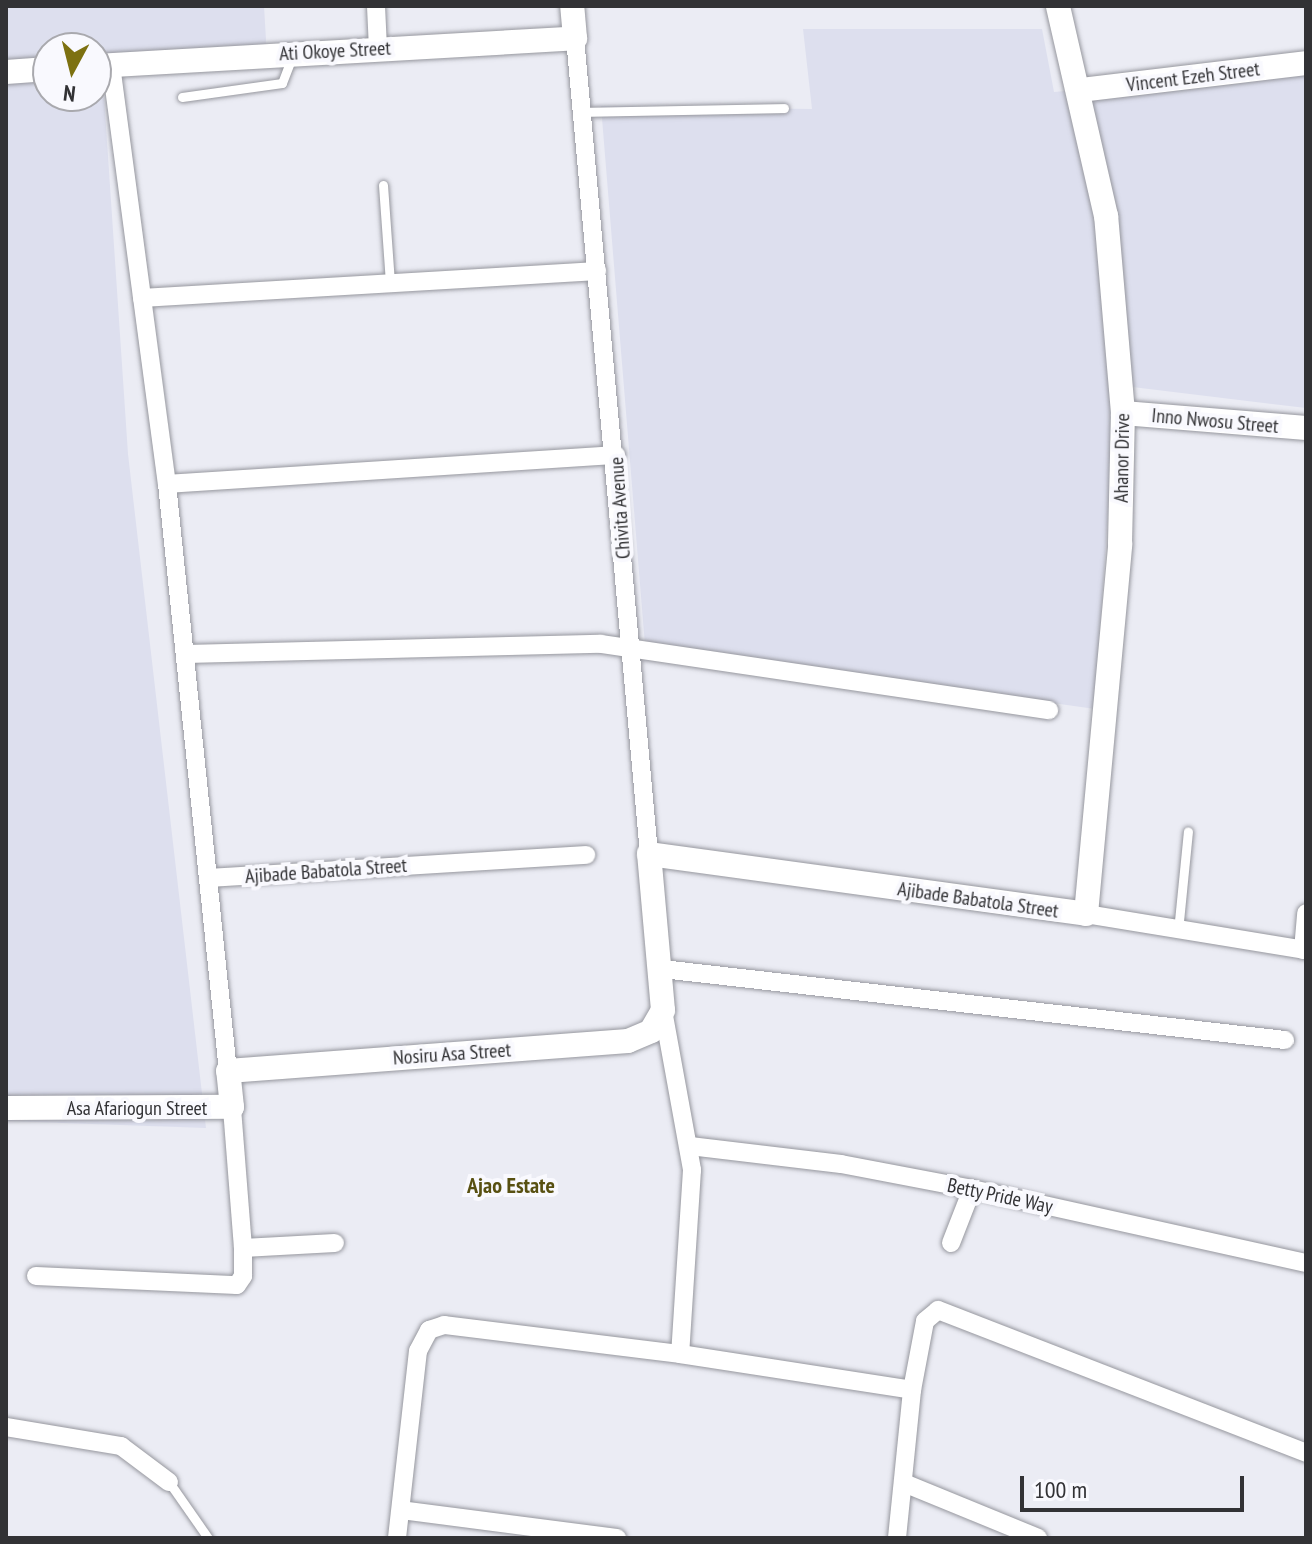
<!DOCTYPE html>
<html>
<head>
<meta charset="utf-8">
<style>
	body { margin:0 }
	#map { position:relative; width:1312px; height:1544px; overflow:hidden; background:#ebecf4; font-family:"PT Sans Narrow",sans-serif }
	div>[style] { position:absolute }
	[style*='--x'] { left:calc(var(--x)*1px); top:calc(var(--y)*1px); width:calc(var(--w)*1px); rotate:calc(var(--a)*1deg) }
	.built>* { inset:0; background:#dddfee }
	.roads { filter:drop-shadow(0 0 2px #96979e) drop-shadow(0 0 2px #96979e) }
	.lane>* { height:9px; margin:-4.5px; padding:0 4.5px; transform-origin:4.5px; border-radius:4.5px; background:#fff }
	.street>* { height:18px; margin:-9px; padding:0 9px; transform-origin:9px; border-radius:9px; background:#fff }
	.secondary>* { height:24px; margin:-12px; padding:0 12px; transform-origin:12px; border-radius:12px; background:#fff }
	span { translate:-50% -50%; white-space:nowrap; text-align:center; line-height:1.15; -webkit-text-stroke:8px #f9f9fe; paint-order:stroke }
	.street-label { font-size:20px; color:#323235 }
	.neighbourhood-label { font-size:22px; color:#585011; font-weight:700 }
	.frame { position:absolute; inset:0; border:8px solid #323235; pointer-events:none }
	.north { position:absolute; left:32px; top:32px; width:80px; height:80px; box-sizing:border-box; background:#f9f9fe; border:2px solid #a9a9ae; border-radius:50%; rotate:187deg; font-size:22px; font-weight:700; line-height:32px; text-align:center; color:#323235 }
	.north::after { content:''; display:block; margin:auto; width:28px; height:36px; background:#7d7111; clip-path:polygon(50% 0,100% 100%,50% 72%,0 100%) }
	.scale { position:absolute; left:1020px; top:1476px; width:224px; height:36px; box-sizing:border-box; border:4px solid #323235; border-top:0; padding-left:10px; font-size:24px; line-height:28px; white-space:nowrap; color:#323235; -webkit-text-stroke:6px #f9f9fe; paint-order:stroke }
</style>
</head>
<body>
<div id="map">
	<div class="built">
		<i style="clip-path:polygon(evenodd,6px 6px,264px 6px,267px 57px,102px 67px,128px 454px,206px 1128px,6px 1121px,6px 6px,48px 48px,96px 48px,96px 96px,48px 96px,48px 48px)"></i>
		<i style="clip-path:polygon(803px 29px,1042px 29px,1054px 92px,1306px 70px,1306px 408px,1116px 385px,1095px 709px,645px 645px,601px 106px,812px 109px)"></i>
	</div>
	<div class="roads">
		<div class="lane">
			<i style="--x:182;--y:97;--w:101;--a:-8"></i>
			<i style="--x:282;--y:83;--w:28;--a:-69"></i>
			<i style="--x:582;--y:112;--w:202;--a:-1.1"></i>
			<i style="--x:383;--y:185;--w:97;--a:85.9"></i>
			<i style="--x:1178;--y:931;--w:100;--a:-84.3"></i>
			<i style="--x:169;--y:1482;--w:68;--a:55.1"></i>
		</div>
		<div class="street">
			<i style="--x:376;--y:6;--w:43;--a:87.3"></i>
			<i style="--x:575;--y:38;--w:819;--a:84.82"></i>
			<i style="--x:111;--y:65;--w:423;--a:82.4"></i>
			<i style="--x:167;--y:484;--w:590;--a:84.07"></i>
			<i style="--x:142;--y:298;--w:456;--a:-3.4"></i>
			<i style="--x:167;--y:484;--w:450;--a:-3.7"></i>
			<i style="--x:185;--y:654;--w:416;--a:-1.4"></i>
			<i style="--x:601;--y:644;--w:453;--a:8.4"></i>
			<i style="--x:209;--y:878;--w:378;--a:-3.5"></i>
			<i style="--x:1086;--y:914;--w:223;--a:9.3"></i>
			<i style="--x:1303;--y:950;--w:37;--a:-85"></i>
			<i style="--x:662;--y:969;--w:627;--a:6.5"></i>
			<i style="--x:663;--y:1010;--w:163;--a:79.7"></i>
			<i style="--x:692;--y:1170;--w:184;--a:93.7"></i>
			<i style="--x:690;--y:1146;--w:152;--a:6.8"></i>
			<i style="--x:841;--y:1164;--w:133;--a:10.8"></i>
			<i style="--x:972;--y:1189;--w:342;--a:12.5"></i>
			<i style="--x:951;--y:1243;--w:58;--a:-68.7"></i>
			<i style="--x:243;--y:1248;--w:92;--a:-3.1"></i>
			<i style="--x:36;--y:1276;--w:201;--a:2.6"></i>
			<i style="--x:237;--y:1285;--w:11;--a:-56"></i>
			<i style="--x:243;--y:1276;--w:28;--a:-90"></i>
			<i style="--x:243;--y:1248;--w:141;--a:-94.5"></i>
			<i style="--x:6;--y:1427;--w:117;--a:9.4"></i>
			<i style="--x:121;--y:1446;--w:60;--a:36.9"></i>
			<i style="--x:904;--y:1483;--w:145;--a:22.3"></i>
			<i style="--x:401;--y:1510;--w:218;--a:7.4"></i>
			<i style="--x:397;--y:1538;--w:188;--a:-83.6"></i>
			<i style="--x:418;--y:1351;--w:24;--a:-62"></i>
			<i style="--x:429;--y:1330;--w:16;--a:-18"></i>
			<i style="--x:444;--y:1325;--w:238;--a:7"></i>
			<i style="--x:680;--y:1354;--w:235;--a:8.8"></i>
			<i style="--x:912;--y:1390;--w:70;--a:-79.3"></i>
			<i style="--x:925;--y:1321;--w:17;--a:-40"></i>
			<i style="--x:938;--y:1310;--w:395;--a:21.2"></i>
			<i style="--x:897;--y:1538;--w:149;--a:-84.2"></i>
		</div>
		<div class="secondary">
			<i style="--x:96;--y:66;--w:480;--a:-3.3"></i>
			<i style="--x:575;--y:38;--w:32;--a:-95"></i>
			<i style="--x:6;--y:72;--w:42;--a:-4.1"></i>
			<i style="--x:1081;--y:90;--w:227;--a:-6.8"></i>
			<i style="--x:1123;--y:413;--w:184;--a:4.7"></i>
			<i style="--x:6;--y:1108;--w:226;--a:-0.3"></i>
			<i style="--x:232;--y:1107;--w:36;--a:-96"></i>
			<i style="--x:228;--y:1071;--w:401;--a:-4.3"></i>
			<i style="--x:628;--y:1041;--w:25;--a:-23"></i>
			<i style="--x:651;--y:1031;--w:24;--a:-60"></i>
			<i style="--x:663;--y:1010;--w:157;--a:-95.1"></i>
			<i style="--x:649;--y:854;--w:441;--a:7.8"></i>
			<i style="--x:1086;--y:914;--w:372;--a:-84.7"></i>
			<i style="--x:1120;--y:544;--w:131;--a:-88.7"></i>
			<i style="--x:1123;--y:413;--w:198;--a:-94.9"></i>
			<i style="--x:1106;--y:216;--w:215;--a:-102.9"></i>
		</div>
	</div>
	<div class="street-label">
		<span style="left:335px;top:51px;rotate:-3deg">Ati Okoye Street</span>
		<span style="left:1193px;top:77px;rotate:-7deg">Vincent Ezeh Street</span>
		<span style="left:1215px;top:421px;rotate:5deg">Inno Nwosu Street</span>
		<span style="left:1122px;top:458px;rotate:-89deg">Ahanor Drive</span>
		<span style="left:620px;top:508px;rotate:-94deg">Chivita Avenue</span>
		<span style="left:326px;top:871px;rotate:-4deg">Ajibade Babatola Street</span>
		<span style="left:978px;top:900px;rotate:8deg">Ajibade Babatola Street</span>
		<span style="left:452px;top:1054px;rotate:-4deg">Nosiru Asa Street</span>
		<span style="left:137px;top:1108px">Asa Afariogun Street</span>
		<span style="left:1000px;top:1196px;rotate:12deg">Betty Pride Way</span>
	</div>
	<div class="neighbourhood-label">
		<span style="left:511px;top:1186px">Ajao Estate</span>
	</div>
	<div class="frame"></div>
	<div class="north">N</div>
	<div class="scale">100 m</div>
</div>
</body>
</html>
